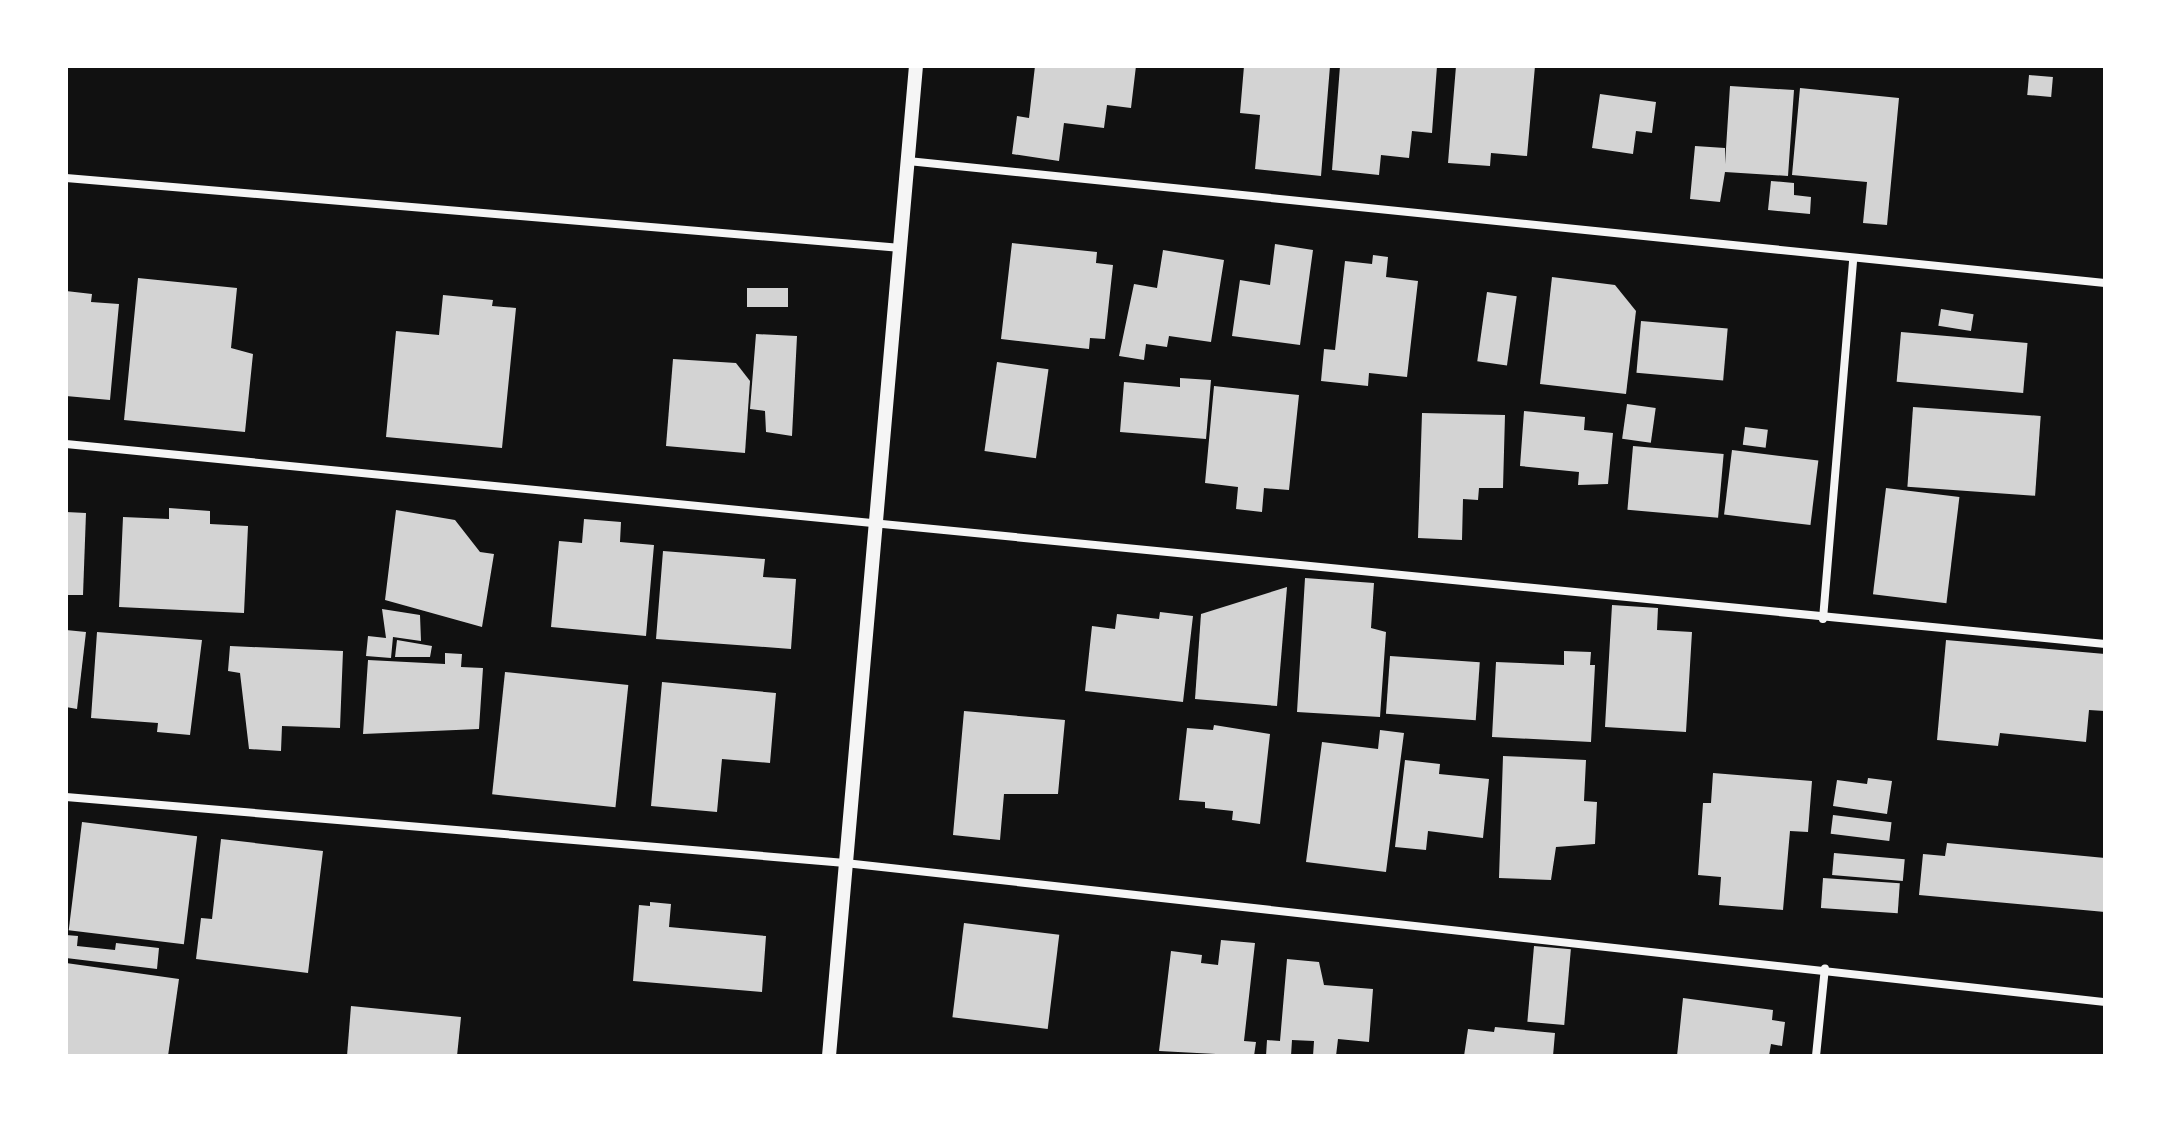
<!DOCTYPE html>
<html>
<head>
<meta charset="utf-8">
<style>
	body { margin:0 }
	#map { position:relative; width:2171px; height:1122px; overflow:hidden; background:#111; font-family:Manrope,sans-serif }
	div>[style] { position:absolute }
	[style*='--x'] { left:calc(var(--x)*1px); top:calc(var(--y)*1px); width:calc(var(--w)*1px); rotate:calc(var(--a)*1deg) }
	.building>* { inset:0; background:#d3d3d3; transform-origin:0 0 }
	.minor>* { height:8px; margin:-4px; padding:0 4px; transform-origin:4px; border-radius:4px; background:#f5f5f5 }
	.tertiary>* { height:14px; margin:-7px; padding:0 7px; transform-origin:7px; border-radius:7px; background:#f5f5f5 }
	span { translate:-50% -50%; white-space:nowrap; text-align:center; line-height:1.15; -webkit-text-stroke:7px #fff; paint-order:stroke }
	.frame { position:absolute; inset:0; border:68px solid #fff; pointer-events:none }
</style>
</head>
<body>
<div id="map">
	<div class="building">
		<i style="clip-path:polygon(1035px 66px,1136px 66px,1131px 108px,1107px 105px,1104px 128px,1064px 123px,1059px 161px,1012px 154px,1017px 116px,1029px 118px)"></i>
		<i style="clip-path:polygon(1244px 66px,1330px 66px,1321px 176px,1255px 169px,1260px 115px,1240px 113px)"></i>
		<i style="clip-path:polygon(1340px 66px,1437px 66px,1432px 133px,1412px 131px,1409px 158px,1381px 155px,1379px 175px,1332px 170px)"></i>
		<i style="clip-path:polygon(1456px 66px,1535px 66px,1527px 156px,1491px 153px,1490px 166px,1448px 163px)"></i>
		<i style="left:2029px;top:75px;width:24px;height:20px;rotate:5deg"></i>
		<i style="clip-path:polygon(1730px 86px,1794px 90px,1788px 176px,1725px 172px,1720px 202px,1690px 199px,1695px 146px,1725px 148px,1725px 164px)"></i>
		<i style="clip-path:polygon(1800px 88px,1899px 98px,1887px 225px,1863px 223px,1867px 182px,1792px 175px)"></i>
		<i style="clip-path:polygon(1600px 94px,1656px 102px,1652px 133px,1636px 131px,1633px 154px,1592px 148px)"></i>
		<i style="clip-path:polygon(1771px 181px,1794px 183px,1794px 195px,1811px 197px,1810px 214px,1768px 210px)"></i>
		<i style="clip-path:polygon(1012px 243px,1097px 252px,1096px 263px,1113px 265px,1105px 339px,1090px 338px,1089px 349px,1001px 339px)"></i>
		<i style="clip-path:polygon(1275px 244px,1313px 250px,1300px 345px,1232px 336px,1240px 280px,1270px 285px)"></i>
		<i style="clip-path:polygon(1163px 250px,1224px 260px,1211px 342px,1169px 336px,1167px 347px,1146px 344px,1144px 360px,1119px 356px,1134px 284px,1157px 288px)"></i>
		<i style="clip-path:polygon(1373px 255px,1388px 257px,1386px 277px,1418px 281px,1407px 377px,1369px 373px,1368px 386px,1321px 381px,1324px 349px,1335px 350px,1345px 261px,1372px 264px)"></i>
		<i style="clip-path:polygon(1552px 277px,1615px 285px,1636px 311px,1626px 394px,1540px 384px)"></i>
		<i style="clip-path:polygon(138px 278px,237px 288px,231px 348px,253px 354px,245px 432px,124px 420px)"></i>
		<i style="left:747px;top:288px;width:41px;height:19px"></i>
		<i style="clip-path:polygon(66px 291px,92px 294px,91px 302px,119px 304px,110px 400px,66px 396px)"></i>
		<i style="left:1487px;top:292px;width:30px;height:70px;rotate:8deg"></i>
		<i style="clip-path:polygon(443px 295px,493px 300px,492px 306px,516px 308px,502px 448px,386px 437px,396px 331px,439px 335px)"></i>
		<i style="left:1941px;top:309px;width:33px;height:17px;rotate:9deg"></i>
		<i style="left:1641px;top:321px;width:87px;height:52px;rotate:5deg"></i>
		<i style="left:1901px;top:332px;width:127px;height:50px;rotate:5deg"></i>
		<i style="clip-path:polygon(756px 334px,797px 336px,792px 436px,766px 432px,765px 411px,750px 409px)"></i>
		<i style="clip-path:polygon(673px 359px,736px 363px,750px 381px,745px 453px,666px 446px)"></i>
		<i style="left:997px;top:362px;width:52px;height:90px;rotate:8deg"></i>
		<i style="clip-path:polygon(1180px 378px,1211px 380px,1206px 439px,1120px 432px,1124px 382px,1180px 387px)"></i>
		<i style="clip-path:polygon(1214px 386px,1299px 395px,1289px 490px,1264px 488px,1262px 512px,1236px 509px,1238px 487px,1205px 483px)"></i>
		<i style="left:1627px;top:404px;width:29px;height:35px;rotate:8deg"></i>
		<i style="left:1913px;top:407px;width:128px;height:80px;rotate:4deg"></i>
		<i style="clip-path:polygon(1524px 411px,1585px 417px,1584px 430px,1613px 433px,1608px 484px,1578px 485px,1579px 472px,1520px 466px)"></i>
		<i style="clip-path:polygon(1422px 413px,1505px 415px,1503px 488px,1479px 488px,1478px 500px,1463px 499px,1462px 540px,1418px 538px)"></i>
		<i style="left:1745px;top:427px;width:23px;height:18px;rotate:7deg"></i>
		<i style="left:1633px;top:446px;width:91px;height:64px;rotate:5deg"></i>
		<i style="left:1732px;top:450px;width:87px;height:65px;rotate:7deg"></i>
		<i style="left:1886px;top:488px;width:74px;height:107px;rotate:7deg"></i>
		<i style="clip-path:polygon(169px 508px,210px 511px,210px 524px,248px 526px,244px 613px,119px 607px,123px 517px,169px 519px)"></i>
		<i style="clip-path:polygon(396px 510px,455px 520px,480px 552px,494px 554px,482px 627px,385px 600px)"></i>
		<i style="clip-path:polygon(66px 512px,86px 513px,83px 595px,66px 595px)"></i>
		<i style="clip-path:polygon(584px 519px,621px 522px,620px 542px,654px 545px,646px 636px,551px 627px,559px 541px,582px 543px)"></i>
		<i style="clip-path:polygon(663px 551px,765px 559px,763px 577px,796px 579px,791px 649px,656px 639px)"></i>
		<i style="clip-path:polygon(1305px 578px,1374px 583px,1371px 628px,1386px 632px,1380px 717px,1297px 712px)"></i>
		<i style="clip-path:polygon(1287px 587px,1277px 706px,1195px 699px,1201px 614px)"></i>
		<i style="clip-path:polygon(1612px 605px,1658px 608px,1657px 630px,1692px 632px,1686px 732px,1605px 727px)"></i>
		<i style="clip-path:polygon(382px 609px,420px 615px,421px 641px,393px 637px,391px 658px,366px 656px,368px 636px,386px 638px)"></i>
		<i style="clip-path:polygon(1160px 612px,1193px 616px,1183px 702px,1085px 691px,1092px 626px,1115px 629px,1117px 614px,1159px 619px)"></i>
		<i style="clip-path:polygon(66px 630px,86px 632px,77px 709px,66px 707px)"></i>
		<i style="clip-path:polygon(97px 632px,202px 640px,190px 735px,157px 732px,158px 723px,91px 718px)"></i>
		<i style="clip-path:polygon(397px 640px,432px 646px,430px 657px,395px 657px)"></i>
		<i style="clip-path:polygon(1946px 640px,2105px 654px,2105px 711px,2089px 710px,2086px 742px,2000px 733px,1998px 746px,1937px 740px)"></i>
		<i style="clip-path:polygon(230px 646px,343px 651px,340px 728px,282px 726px,281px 751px,249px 749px,240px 673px,228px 671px)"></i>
		<i style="clip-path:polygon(1564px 651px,1591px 652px,1590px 665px,1595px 665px,1591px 742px,1492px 737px,1496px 662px,1564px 665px)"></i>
		<i style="clip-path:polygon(445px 653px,462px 654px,461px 667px,483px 668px,479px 729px,363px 734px,368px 660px,445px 664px)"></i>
		<i style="left:1390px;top:656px;width:90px;height:58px;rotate:4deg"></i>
		<i style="left:505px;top:672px;width:124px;height:123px;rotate:6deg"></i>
		<i style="clip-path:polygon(662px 682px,776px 693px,770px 763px,722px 759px,717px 812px,651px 806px)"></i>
		<i style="clip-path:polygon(964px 711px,1065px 720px,1058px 794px,1004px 794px,1000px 840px,953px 835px)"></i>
		<i style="clip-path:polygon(1214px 725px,1270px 734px,1260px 824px,1232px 820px,1233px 811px,1205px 808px,1205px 802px,1179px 800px,1187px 728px,1213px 730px)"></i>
		<i style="clip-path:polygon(1380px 730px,1404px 733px,1386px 872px,1306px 862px,1322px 742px,1378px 749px)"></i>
		<i style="clip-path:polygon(1503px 756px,1586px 760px,1584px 801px,1597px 802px,1595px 844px,1556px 847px,1551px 880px,1499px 878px)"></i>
		<i style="clip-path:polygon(1405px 760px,1440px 764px,1439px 774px,1489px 779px,1483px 838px,1428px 831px,1426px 850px,1395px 847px)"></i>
		<i style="clip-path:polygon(1713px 773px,1812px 781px,1808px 832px,1790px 831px,1783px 910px,1719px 905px,1721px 877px,1698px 875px,1703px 803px,1711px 803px)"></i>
		<i style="clip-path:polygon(1868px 778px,1892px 781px,1887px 814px,1833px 806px,1837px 780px,1867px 784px)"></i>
		<i style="left:1833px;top:815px;width:59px;height:19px;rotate:7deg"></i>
		<i style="left:82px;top:822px;width:116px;height:109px;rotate:7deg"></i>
		<i style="clip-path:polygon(221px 839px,323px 851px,308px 973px,196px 959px,201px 918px,212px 919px)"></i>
		<i style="clip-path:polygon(1947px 843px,2105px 858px,2105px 912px,1919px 895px,1923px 854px,1945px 856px)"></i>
		<i style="left:1834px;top:853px;width:71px;height:22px;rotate:5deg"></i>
		<i style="left:1823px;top:878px;width:77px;height:30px;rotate:4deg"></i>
		<i style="clip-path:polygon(650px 902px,671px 904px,669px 927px,766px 936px,762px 992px,633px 981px,639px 905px,650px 906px)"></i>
		<i style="left:964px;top:923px;width:96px;height:95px;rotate:7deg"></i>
		<i style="clip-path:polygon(66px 935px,78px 936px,77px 946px,115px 950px,116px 943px,159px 948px,157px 969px,66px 958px)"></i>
		<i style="clip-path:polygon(1221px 940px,1255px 943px,1244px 1041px,1256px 1042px,1254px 1056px,1159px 1051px,1171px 951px,1202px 955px,1201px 963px,1218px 965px)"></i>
		<i style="left:1534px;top:946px;width:37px;height:76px;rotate:5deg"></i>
		<i style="clip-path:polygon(1287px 959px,1319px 962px,1324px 985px,1373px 989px,1369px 1042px,1338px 1039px,1336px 1056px,1313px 1056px,1314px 1041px,1292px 1040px,1291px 1056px,1266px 1056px,1267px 1040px,1280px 1041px)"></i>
		<i style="clip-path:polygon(66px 963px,179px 979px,168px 1056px,66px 1056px)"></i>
		<i style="clip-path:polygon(1683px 998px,1773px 1010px,1772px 1020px,1785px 1022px,1782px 1046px,1771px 1044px,1769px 1056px,1677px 1056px)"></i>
		<i style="clip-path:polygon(351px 1006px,461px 1017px,457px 1056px,347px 1056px)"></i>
		<i style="clip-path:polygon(1495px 1027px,1555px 1033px,1553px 1056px,1464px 1056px,1468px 1029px,1494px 1032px)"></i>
	</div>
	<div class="minor">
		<i style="--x:908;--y:161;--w:1203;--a:5.82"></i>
		<i style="--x:66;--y:178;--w:838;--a:4.79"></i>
		<i style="--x:66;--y:444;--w:2049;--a:5.6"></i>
		<i style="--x:1823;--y:619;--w:360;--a:-85.2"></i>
		<i style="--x:66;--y:797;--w:782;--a:4.84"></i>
		<i style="--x:845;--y:863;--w:1268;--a:6.3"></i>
		<i style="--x:1816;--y:1056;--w:88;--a:-84.2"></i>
	</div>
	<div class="tertiary">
		<i style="--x:829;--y:1056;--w:994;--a:-84.98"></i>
	</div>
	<div class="frame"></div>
</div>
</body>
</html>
